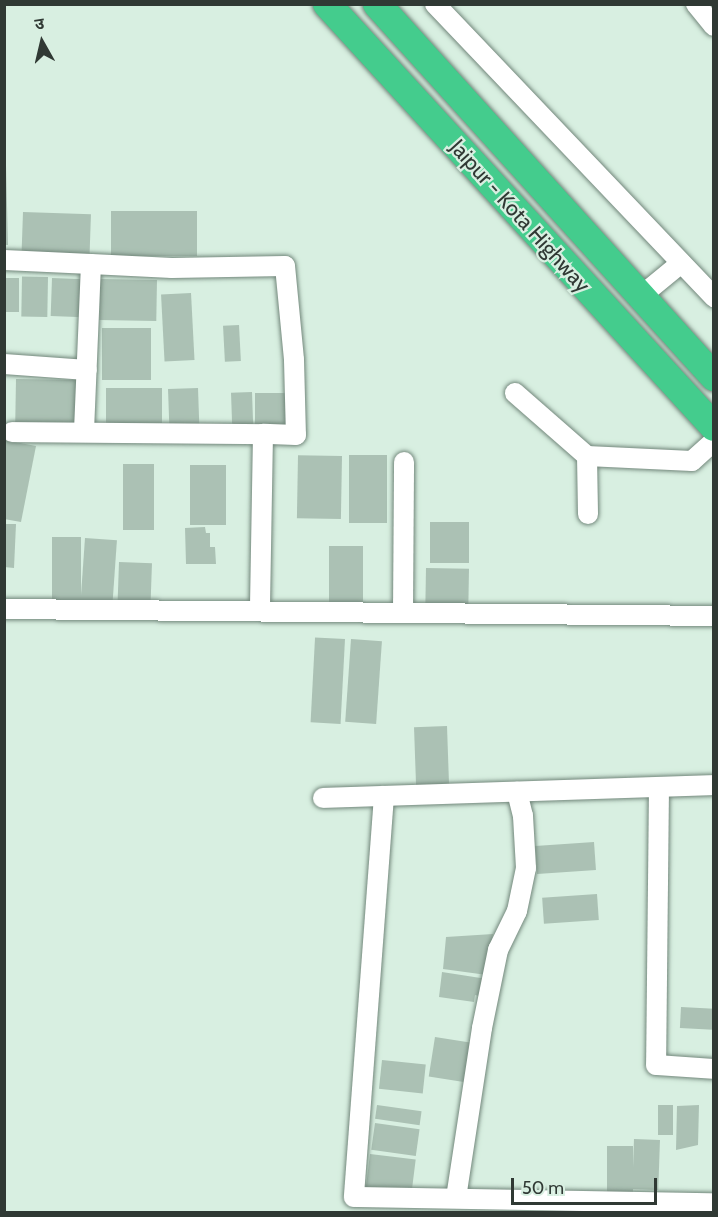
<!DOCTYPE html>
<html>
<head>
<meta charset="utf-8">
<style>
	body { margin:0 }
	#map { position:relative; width:718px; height:1217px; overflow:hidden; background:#d8efe1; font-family:Cabin,"Noto Sans Devanagari",sans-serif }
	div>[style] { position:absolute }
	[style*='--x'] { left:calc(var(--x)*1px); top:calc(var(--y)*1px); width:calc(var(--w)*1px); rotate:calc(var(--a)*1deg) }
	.building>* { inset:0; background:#abc1b4; transform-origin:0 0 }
	.roads { filter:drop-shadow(0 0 2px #72877b) drop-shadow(0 0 2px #72877b) }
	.minor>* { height:20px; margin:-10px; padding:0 10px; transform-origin:10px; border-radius:10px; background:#fff }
	.highway>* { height:28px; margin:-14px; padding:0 14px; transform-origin:14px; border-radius:14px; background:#44cc8d }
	span { translate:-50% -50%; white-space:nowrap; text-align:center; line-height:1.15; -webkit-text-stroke:4.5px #d8efe1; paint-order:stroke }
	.street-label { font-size:22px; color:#303934 }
	.frame { position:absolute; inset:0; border:6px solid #303934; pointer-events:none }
	.north { position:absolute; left:12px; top:12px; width:60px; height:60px; -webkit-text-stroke:4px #d8efe1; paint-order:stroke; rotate:352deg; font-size:16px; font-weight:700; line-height:24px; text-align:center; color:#303934 }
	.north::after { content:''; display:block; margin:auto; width:21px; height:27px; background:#303934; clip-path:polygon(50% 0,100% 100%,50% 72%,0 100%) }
	.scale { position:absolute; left:511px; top:1178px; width:146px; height:27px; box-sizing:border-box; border:3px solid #303934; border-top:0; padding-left:8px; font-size:18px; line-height:21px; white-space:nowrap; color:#303934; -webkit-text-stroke:4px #d8efe1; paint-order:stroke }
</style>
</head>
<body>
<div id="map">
	<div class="building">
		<i style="clip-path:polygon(4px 165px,6px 165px,8px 245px,4px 245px)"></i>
		<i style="left:111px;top:211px;width:86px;height:45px"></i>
		<i style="left:23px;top:212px;width:68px;height:45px;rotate:2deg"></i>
		<i style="left:48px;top:277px;width:40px;height:26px;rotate:91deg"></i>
		<i style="left:4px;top:278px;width:15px;height:34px"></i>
		<i style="left:52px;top:278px;width:33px;height:38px;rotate:2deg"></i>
		<i style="left:100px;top:279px;width:57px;height:41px;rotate:1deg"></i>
		<i style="left:191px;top:293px;width:67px;height:30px;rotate:87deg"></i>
		<i style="left:239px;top:325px;width:36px;height:16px;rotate:87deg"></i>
		<i style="left:102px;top:328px;width:49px;height:52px"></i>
		<i style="left:16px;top:379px;width:63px;height:45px;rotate:1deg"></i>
		<i style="left:106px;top:388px;width:56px;height:35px"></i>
		<i style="left:198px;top:388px;width:38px;height:30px;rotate:88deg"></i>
		<i style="left:252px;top:392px;width:35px;height:21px;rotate:88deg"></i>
		<i style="left:287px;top:393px;width:33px;height:32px;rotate:90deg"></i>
		<i style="clip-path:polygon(4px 440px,36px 446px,21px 522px,4px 519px)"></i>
		<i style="left:387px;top:455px;width:68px;height:38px;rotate:90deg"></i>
		<i style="left:342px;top:456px;width:63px;height:44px;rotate:91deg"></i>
		<i style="left:123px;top:464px;width:31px;height:66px"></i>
		<i style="left:190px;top:465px;width:36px;height:60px"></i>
		<i style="left:430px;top:522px;width:39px;height:41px"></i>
		<i style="clip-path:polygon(4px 524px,16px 524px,14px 568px,4px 567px)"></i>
		<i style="clip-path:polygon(205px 527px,206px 533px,210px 533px,210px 547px,215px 547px,216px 564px,186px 564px,185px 528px)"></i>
		<i style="left:52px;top:537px;width:29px;height:68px"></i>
		<i style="left:85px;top:538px;width:32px;height:68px;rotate:4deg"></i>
		<i style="left:329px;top:546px;width:34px;height:62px"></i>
		<i style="left:119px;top:562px;width:33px;height:44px;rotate:2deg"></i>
		<i style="left:426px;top:568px;width:43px;height:41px;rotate:1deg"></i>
		<i style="left:345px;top:639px;width:85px;height:30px;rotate:93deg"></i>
		<i style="left:351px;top:639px;width:31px;height:83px;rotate:4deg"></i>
		<i style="left:447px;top:726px;width:59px;height:33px;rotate:88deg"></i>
		<i style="left:594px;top:842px;width:28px;height:59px;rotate:86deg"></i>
		<i style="left:597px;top:894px;width:26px;height:55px;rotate:86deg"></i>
		<i style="clip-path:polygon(493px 934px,487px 975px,443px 969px,446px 937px)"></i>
		<i style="clip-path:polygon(442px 972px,487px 979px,484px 997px,475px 995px,474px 1002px,439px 997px)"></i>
		<i style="left:681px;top:1007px;width:33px;height:21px;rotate:3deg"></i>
		<i style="left:435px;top:1037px;width:37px;height:40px;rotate:9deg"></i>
		<i style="left:382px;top:1060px;width:44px;height:29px;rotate:6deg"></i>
		<i style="left:377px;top:1105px;width:45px;height:14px;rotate:8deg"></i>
		<i style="left:673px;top:1105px;width:30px;height:15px;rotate:90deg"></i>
		<i style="clip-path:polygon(699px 1105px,698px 1145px,676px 1150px,677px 1106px)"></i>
		<i style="left:375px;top:1123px;width:45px;height:27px;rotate:8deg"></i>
		<i style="left:634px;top:1139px;width:26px;height:50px;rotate:2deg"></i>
		<i style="left:607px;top:1146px;width:26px;height:47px"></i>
		<i style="left:370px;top:1154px;width:46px;height:35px;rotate:7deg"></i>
	</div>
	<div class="roads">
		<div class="minor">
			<i style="--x:435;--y:4;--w:405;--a:46.4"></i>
			<i style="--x:696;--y:4;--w:28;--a:51"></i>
			<i style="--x:4;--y:260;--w:87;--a:2.6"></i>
			<i style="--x:641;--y:296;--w:52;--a:-39.5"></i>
			<i style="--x:4;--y:364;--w:83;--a:4.1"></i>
			<i style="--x:515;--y:393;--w:96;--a:41.2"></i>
			<i style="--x:587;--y:456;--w:105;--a:2.7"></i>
			<i style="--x:692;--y:461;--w:30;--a:-42"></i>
			<i style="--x:84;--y:431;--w:167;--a:-87.6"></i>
			<i style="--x:91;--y:264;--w:81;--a:2.8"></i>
			<i style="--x:172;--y:268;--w:113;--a:-1"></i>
			<i style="--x:285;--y:266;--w:94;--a:84.5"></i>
			<i style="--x:294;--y:360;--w:75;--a:88.5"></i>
			<i style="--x:296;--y:435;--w:33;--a:-178"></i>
			<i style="--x:263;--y:434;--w:177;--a:91"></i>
			<i style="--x:12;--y:432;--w:251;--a:0.5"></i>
			<i style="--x:587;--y:456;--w:58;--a:89"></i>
			<i style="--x:4;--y:609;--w:710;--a:0.56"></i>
			<i style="--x:403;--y:613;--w:151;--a:-89.6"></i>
			<i style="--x:659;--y:787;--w:278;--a:90.6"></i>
			<i style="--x:656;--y:1065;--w:58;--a:3.9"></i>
			<i style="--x:384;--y:796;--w:402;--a:94.3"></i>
			<i style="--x:354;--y:1197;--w:360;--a:1"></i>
			<i style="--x:323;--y:798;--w:391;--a:-1.9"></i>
			<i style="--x:456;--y:1198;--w:172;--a:-81.3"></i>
			<i style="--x:482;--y:1028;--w:80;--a:-78.4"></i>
			<i style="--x:498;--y:950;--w:43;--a:-64"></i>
			<i style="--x:517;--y:911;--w:44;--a:-78.2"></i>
			<i style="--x:526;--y:868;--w:52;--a:-93.3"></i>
			<i style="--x:523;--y:816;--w:25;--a:-104"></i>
		</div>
		<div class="highway">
			<i style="--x:327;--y:4;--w:573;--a:47.54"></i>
			<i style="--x:377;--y:4;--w:503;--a:47.9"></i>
		</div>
	</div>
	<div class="street-label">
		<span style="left:520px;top:216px;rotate:48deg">Jaipur - Kota Highway</span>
	</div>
	<div class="frame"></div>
	<div class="north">उ</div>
	<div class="scale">50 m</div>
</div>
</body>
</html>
